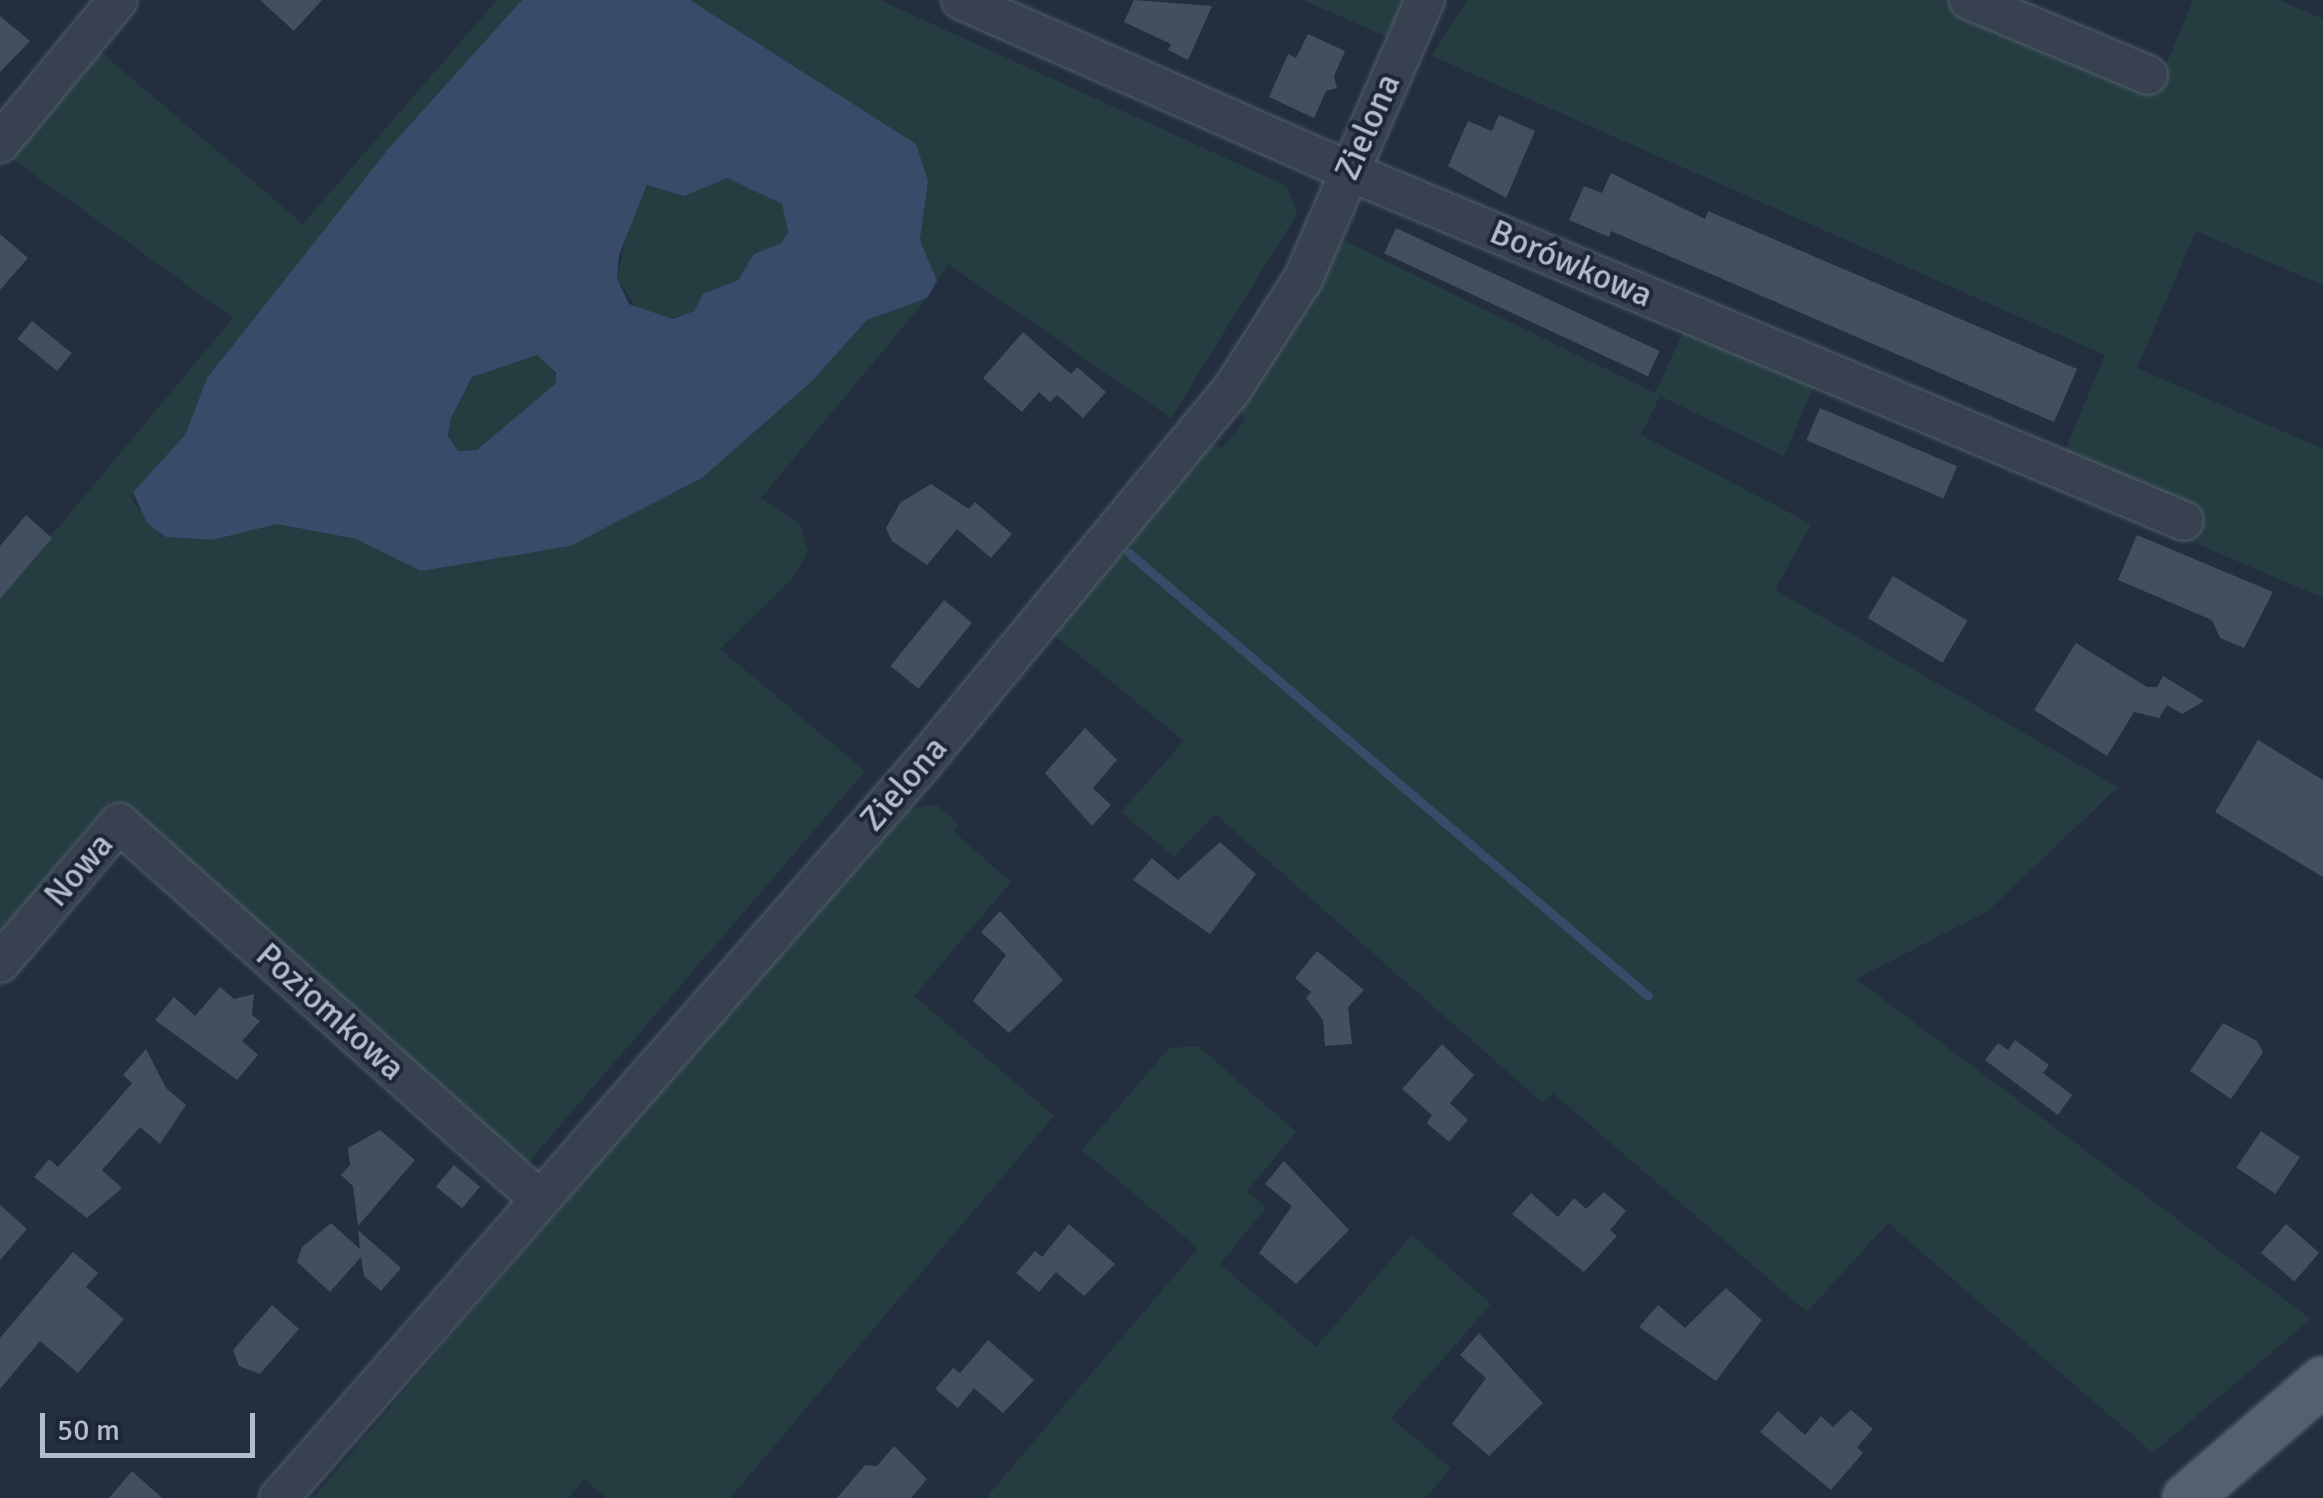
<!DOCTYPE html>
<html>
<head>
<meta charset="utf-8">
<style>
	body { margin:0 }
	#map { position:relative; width:2323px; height:1498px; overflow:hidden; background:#232f3f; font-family:Signika,sans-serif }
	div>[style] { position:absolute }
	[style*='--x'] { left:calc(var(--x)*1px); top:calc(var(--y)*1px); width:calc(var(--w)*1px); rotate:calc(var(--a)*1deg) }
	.green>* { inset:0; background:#253d40 }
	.water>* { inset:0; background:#384c69 }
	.stream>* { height:9px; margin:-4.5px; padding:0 4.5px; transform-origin:4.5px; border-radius:4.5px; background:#384c69 }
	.building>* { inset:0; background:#424f61; transform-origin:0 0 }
	.roads { filter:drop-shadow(0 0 2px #555f6d) drop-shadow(0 0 2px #555f6d) }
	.minor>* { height:38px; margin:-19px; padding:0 19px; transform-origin:19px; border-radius:19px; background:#37414f }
	.major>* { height:48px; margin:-24px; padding:0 24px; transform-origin:24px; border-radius:24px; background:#55606f }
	span { translate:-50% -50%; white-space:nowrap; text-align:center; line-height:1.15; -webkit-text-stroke:8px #1c2634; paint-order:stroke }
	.street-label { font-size:35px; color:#b3bcca }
	.scale { position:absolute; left:40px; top:1413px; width:215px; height:45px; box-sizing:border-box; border:5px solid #b3bcca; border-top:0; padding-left:12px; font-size:30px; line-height:35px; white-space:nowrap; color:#b3bcca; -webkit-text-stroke:8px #1c2634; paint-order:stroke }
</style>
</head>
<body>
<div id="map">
	<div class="green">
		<i style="clip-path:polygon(497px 0,522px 0,389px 148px,207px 378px,185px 435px,133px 492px,133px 502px,166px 537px,212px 540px,277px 524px,356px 539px,421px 571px,477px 560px,765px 417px,812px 381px,867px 320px,927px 298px,761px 498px,800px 525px,808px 551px,793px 577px,720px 649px,865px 771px,527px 1164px,111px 801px,0 932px,0 597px,233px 318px,11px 158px,96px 48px,303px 224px)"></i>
		<i style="clip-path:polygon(690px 0,880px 0,1287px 186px,1297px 214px,1171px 418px,948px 264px,937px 281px,920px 240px,928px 181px)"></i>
		<i style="clip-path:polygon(1303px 0,1407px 0,1385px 36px)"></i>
		<i style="clip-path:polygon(1467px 0,1946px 0,2156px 89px,2193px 0,2279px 0,2323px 19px,2323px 285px,2196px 231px,2137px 368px,2323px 449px,2323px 598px,2186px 539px,2062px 458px,2105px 355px,1432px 56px)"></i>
		<i style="clip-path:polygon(727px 177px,782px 204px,788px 232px,781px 243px,754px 254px,744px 274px,694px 311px,673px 319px,638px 311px,617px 278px,631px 217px,648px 185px,684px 196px)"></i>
		<i style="clip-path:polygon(1343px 240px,1655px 393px,1686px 326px,1816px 381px,1784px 456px,1660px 396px,1641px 435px,1811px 524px,1775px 590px,2118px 787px,1988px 911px,1856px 979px,2311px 1319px,2153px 1453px,1888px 1223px,1807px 1312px,1553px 1093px,1543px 1103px,1215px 814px,1174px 857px,1121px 812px,1184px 741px,1052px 633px,1209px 446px,1223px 447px,1245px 420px,1238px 405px)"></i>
		<i style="clip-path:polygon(537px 354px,559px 378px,556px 384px,477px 450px,457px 451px,448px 436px,451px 418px,472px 377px)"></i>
		<i style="clip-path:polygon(936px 805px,959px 824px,954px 832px,1011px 882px,914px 996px,1054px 1116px,730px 1498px,606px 1498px,584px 1479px,568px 1498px,313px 1498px,897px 811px)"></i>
		<i style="clip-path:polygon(1198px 1046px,1296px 1132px,1247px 1191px,1266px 1208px,1220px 1264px,1316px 1347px,1412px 1235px,1491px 1304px,1391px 1418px,1451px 1468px,1425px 1498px,986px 1498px,1198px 1248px,1082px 1150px,1169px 1048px)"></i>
	</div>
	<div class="water">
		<i style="clip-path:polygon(evenodd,522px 0,690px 0,916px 144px,928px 181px,920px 240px,937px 281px,927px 298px,867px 320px,812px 381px,702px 478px,570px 546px,421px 571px,356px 539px,277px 524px,212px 540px,166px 537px,147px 523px,133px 492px,185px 435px,207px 378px,389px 148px,522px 0,727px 178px,782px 204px,788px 232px,781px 243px,754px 254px,738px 280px,703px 294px,694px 311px,673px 319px,629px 304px,617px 278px,619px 255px,647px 185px,684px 196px,727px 178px,522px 0,537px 355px,556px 373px,556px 383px,477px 450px,458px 451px,448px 436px,451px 418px,472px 377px,537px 355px)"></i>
	</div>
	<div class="stream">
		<i style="--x:1129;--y:553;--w:682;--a:40.48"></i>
	</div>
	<div class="building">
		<i style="clip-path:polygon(260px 0,322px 0,294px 31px)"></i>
		<i style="clip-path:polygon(1134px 0,1212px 6px,1188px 60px,1168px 50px,1171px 44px,1124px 22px)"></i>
		<i style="clip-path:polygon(0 16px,30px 41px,0 72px)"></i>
		<i style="clip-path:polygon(1308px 34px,1345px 51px,1334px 76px,1337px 88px,1326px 91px,1314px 118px,1269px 97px,1288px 54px,1296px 58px)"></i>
		<i style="clip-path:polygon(1499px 115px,1535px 131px,1506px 198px,1448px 166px,1468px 121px,1492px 131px)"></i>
		<i style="clip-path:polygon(1611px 173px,1705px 219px,1708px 211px,2077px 369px,2054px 422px,1611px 231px,1609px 237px,1569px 220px,1584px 186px,1602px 193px)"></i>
		<i style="left:1396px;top:228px;width:291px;height:28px;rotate:25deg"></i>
		<i style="clip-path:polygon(0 234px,28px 258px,0 290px)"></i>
		<i style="left:32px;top:321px;width:51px;height:23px;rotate:39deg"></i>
		<i style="clip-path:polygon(1023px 332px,1071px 374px,1077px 367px,1106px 392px,1083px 418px,1057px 395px,1050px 402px,1039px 392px,1022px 412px,983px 378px)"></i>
		<i style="left:1820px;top:408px;width:149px;height:35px;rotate:23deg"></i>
		<i style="clip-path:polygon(931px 484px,969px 509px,975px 502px,1012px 534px,991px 558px,957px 529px,927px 565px,892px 541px,886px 528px,900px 503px)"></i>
		<i style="clip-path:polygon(26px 515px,52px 538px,0 599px,0 546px)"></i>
		<i style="clip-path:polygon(2137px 535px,2273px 592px,2244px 648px,2220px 638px,2212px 620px,2118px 580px)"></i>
		<i style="left:1893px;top:576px;width:87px;height:49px;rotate:31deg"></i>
		<i style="left:944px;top:600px;width:36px;height:85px;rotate:39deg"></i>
		<i style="clip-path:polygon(2076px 643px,2147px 687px,2157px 687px,2163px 676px,2204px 701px,2182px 714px,2167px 705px,2159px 718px,2134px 712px,2107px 756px,2034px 710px)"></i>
		<i style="clip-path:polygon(1085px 728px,1117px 760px,1093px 788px,1111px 805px,1092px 826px,1045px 773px)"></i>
		<i style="clip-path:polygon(2258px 740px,2323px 780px,2323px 877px,2215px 812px)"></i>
		<i style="clip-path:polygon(1220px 842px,1256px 874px,1210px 934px,1133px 880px,1152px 858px,1178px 880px)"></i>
		<i style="clip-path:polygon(1000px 911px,1063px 980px,1009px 1033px,973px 1001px,1006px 955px,981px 932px)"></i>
		<i style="clip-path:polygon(1317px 951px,1364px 990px,1348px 1007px,1352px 1044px,1325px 1046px,1323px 1020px,1306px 998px,1311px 992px,1295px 978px)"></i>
		<i style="clip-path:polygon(220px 987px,234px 999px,254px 994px,252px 1015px,260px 1021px,242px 1041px,258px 1055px,237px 1080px,155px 1020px,174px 997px,195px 1016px)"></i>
		<i style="clip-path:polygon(2223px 1023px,2257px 1041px,2263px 1052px,2231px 1099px,2190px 1071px)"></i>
		<i style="clip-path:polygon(2015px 1040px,2049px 1065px,2043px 1073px,2072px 1095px,2058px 1115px,1985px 1060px,1998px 1043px,2008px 1050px)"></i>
		<i style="clip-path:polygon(1442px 1044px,1474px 1075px,1450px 1103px,1468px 1120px,1449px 1142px,1427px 1123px,1432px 1115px,1402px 1089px)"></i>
		<i style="clip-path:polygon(146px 1049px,166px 1088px,186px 1105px,160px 1144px,140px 1127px,102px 1170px,122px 1188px,87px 1218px,34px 1177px,49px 1159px,58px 1167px,96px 1125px,132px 1083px,123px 1075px)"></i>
		<i style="clip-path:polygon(380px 1130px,415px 1160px,358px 1226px,353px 1186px,341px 1175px,350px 1165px,348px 1148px)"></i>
		<i style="left:2261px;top:1131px;width:47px;height:44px;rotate:34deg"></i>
		<i style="clip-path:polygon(1284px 1161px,1349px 1230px,1296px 1284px,1259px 1253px,1292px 1206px,1265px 1184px)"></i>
		<i style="left:454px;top:1165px;width:34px;height:28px;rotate:40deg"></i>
		<i style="clip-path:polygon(1604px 1192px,1626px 1211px,1610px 1230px,1617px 1236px,1584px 1272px,1512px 1214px,1531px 1193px,1558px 1217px,1574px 1198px,1586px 1209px)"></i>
		<i style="clip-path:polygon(0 1205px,27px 1229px,0 1260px)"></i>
		<i style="clip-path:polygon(331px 1223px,360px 1249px,358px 1230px,401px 1268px,381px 1291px,364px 1276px,361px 1257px,330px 1292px,297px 1262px,302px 1247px)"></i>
		<i style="clip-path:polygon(1069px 1224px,1115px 1264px,1084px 1296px,1056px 1272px,1039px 1292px,1016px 1273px,1035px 1251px,1042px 1257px)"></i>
		<i style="left:2286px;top:1224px;width:44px;height:38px;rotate:41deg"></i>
		<i style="clip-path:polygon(73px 1252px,98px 1273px,86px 1287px,124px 1319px,78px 1373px,40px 1341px,0 1389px,0 1338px)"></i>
		<i style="clip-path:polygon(1726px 1288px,1762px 1320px,1716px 1381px,1639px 1327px,1658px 1305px,1685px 1328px)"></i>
		<i style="clip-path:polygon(272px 1305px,299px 1329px,260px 1374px,239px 1366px,233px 1350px)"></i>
		<i style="clip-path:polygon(1479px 1333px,1543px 1403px,1489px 1456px,1452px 1424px,1486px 1378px,1460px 1355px)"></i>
		<i style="clip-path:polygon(988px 1340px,1034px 1380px,1003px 1413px,974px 1388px,958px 1408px,935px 1389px,953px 1368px,960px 1373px)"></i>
		<i style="clip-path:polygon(1851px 1410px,1873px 1429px,1857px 1447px,1863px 1453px,1831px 1490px,1760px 1432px,1778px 1411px,1805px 1435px,1821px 1416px,1833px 1427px)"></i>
		<i style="clip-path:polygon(894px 1446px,927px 1479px,911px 1498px,837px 1498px,865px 1465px,877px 1466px)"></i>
		<i style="clip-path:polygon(132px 1471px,162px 1498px,109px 1498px)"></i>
	</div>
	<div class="roads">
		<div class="minor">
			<i style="--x:961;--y:0;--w:423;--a:23.8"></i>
			<i style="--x:1348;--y:171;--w:906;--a:22.72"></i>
			<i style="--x:1969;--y:0;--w:194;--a:22.7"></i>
			<i style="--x:0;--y:143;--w:185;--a:-50.5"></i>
			<i style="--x:0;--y:963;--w:184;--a:-49.6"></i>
			<i style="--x:119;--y:823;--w:565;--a:41.84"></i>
			<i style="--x:279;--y:1498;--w:976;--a:-48.78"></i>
			<i style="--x:922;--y:764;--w:484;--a:-50.4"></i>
			<i style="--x:1231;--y:391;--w:133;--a:-57.3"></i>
			<i style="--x:1303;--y:279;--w:305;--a:-66.4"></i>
		</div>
		<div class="major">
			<i style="--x:2187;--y:1498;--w:179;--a:-40.7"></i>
		</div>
	</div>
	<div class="street-label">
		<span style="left:1368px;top:127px;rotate:-66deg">Zielona</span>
		<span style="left:1571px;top:264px;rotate:23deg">Borówkowa</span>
		<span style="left:904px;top:784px;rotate:-49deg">Zielona</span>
		<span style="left:79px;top:870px;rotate:-49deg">Nowa</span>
		<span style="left:330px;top:1012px;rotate:42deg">Poziomkowa</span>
	</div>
	<div class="scale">50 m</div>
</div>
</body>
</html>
